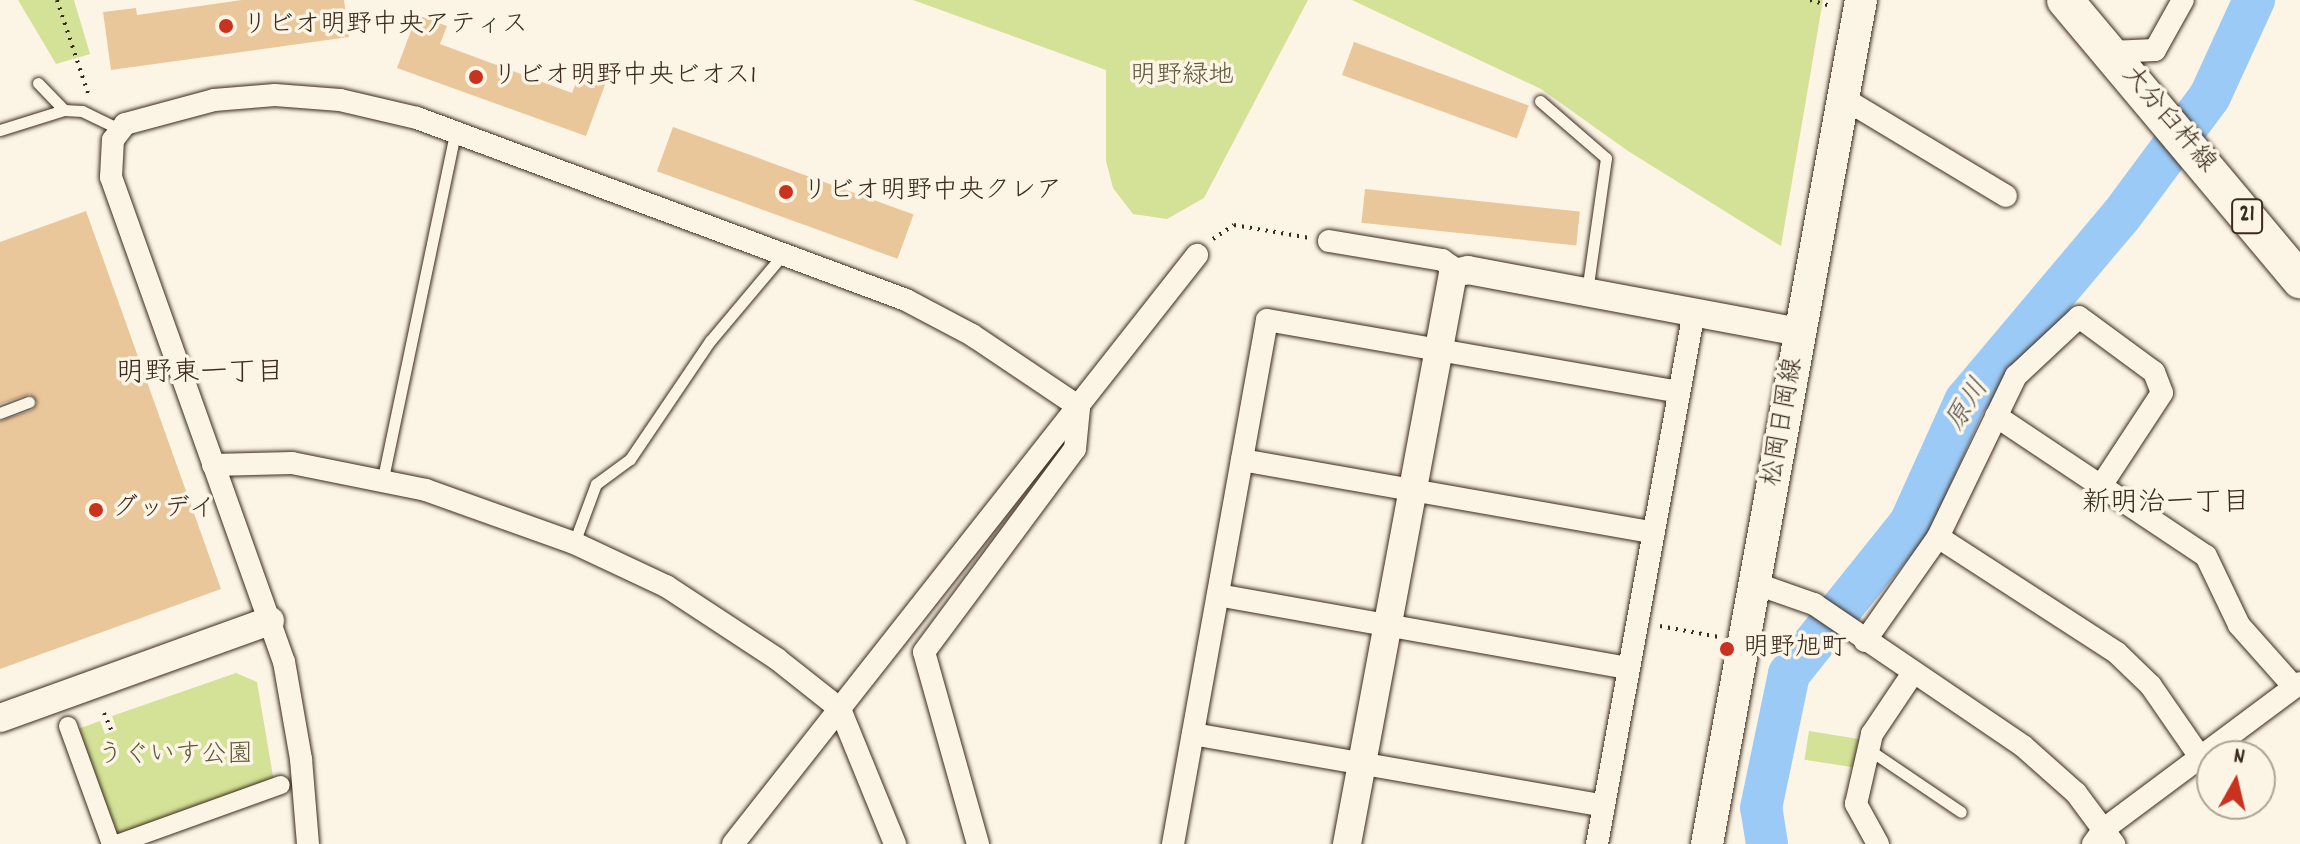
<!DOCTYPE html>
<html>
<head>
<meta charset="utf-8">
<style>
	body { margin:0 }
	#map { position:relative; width:2300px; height:844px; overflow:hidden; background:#fcf5e5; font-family:Dekko,"Klee One",sans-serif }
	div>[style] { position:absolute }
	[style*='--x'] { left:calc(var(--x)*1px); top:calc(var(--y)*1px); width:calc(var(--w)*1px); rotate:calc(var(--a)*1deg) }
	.green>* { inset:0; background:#d3e296; transform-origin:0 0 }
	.river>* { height:42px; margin:-21px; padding:0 21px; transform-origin:21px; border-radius:21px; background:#9bcaf6 }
	.building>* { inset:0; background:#e9c79b; transform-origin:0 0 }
	.path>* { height:4px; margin-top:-2px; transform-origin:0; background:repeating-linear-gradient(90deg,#3b2a1e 0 2px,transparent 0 8px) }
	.roads { filter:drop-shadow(0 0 2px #3b2a1e) drop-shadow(0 0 2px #3b2a1e) }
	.service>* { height:11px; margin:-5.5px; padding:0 5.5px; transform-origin:5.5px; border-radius:5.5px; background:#fcf5e5 }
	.pedestrian>* { height:18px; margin:-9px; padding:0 9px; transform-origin:9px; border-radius:9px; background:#fcf5e5 }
	.minor>* { height:22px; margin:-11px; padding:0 11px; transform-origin:11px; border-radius:11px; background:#fcf5e5 }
	.tertiary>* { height:28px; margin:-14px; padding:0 14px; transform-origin:14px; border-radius:14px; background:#fcf5e5 }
	.secondary>* { height:32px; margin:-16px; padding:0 16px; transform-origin:16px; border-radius:16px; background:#fcf5e5 }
	.primary>* { height:36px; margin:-18px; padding:0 18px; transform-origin:18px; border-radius:18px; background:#fcf5e5 }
	.dots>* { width:22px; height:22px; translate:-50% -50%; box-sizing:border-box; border:4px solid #fcf5e5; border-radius:50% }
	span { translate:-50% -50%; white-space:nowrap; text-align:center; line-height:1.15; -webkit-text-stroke:7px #fcf5e5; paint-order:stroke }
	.shield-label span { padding:2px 6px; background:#fcf5e5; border:2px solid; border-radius:6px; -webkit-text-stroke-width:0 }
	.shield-label { font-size:24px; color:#3b2a1e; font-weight:700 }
	.poi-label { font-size:26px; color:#3b2a1e }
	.left { translate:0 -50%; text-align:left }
	.park-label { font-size:26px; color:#61583c }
	.street-label { font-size:26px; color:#3b2a1e }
	.neighbourhood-label { font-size:28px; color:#3b2a1e }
	.water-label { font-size:28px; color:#535254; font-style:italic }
	.north { position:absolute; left:2196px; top:740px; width:80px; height:80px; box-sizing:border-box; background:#fcf5e5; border:2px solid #afa495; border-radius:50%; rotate:8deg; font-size:22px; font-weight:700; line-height:32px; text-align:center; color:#3b2a1e }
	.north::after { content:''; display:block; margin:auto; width:28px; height:36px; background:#c8321e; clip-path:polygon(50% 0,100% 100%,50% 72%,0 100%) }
</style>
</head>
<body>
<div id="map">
	<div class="green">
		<i style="clip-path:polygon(18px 0,74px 0,90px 54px,56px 64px)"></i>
		<i style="clip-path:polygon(913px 0,1308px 0,1204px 198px,1167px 219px,1133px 214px,1113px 188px,1106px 161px,1106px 70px)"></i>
		<i style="clip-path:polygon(1352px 0,1823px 0,1781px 246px,1628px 151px,1541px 89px)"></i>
		<i style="clip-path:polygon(236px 673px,257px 682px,274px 782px,114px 840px,75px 730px,100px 721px,105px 734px,112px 732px,117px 730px,112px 716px)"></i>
		<i style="left:1809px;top:731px;width:52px;height:29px;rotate:9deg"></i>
	</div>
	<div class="river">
		<i style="--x:1767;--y:844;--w:36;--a:-99"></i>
		<i style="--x:1761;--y:808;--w:137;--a:-78.2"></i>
		<i style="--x:1789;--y:674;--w:193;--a:-51.3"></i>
		<i style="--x:1910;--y:523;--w:134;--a:-65.7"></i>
		<i style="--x:1965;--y:401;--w:242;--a:-49.9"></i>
		<i style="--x:2121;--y:216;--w:149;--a:-53.4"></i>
		<i style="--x:2210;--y:96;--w:106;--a:-65.4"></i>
	</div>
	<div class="building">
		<i style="clip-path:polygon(242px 0,344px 0,349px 37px,111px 70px,103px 12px,136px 8px,137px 15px)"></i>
		<i style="clip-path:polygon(417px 15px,447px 26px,440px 44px,572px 93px,580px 72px,606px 82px,586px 136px,397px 68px)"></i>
		<i style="left:1354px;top:42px;width:186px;height:35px;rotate:20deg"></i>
		<i style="left:673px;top:127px;width:256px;height:47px;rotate:20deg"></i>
		<i style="left:1365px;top:189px;width:216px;height:34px;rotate:6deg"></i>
		<i style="clip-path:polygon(86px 211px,221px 589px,0 669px,0 421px,32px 410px,37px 403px,30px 394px,0 404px,0 242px)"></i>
	</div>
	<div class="path">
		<i style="--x:57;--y:0;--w:101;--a:71.6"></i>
		<i style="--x:1810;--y:0;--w:22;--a:16"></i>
		<i style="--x:1213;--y:239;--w:25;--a:-34"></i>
		<i style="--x:1234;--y:225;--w:77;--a:9.7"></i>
		<i style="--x:1660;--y:626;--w:60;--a:10.6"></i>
		<i style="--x:104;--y:713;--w:21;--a:67"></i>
	</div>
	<div class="roads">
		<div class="service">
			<i style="--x:38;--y:83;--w:37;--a:46"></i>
			<i style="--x:1540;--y:101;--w:87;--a:40.8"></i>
			<i style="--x:1606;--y:158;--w:135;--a:98.1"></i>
			<i style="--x:0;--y:130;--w:67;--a:-17.4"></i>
			<i style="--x:64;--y:110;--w:18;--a:3"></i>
			<i style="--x:82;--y:111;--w:41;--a:25.9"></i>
			<i style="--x:0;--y:413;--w:31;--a:-21"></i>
			<i style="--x:383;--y:478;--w:353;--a:-78.2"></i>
			<i style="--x:574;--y:543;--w:63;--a:-69.6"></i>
			<i style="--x:596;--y:484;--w:42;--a:-36.3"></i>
			<i style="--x:630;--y:459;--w:143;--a:-55.9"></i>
			<i style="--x:710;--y:341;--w:115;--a:-49.9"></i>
			<i style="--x:1868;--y:749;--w:112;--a:34.1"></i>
		</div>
		<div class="pedestrian">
			<i style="--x:68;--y:726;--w:126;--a:70"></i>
			<i style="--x:117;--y:844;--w:174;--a:-19.8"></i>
		</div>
		<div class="minor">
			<i style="--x:2111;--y:52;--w:44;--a:-2.6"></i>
			<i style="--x:2155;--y:50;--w:57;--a:-60.8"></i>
			<i style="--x:1843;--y:98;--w:190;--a:31"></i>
			<i style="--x:1329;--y:241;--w:115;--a:9.5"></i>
			<i style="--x:1442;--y:260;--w:18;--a:34"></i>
			<i style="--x:1996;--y:416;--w:252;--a:33.7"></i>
			<i style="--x:2206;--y:556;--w:76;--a:64.4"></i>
			<i style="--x:2239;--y:625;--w:83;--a:48.4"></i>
			<i style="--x:1242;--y:460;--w:418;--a:10"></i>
			<i style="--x:213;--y:465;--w:79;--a:-1.5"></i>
			<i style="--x:292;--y:463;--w:137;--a:11.4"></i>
			<i style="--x:426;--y:490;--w:157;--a:19.7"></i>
			<i style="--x:574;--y:543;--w:102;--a:25.1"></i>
			<i style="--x:666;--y:586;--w:133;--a:33.3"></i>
			<i style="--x:777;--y:659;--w:80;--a:38.4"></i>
			<i style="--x:840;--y:709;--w:146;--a:67.8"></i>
			<i style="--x:1938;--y:537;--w:213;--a:32.9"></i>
			<i style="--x:2117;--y:653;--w:47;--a:44.1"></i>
			<i style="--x:2151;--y:686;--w:86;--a:55.4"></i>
			<i style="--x:1754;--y:583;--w:64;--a:19.3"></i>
			<i style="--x:1814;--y:604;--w:253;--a:34.2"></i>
			<i style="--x:2023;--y:746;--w:71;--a:41.6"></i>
			<i style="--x:2076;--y:793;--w:64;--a:53.3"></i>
			<i style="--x:1218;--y:595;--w:417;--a:10.1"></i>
			<i style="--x:1865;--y:641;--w:127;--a:-54.9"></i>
			<i style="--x:1938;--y:537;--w:179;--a:-64.2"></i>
			<i style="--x:2016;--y:376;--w:86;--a:-43.1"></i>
			<i style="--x:2079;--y:317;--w:93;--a:36.3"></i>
			<i style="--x:2154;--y:372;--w:22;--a:69"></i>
			<i style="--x:2162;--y:393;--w:111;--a:123.3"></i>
			<i style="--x:1193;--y:734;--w:417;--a:9.9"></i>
			<i style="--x:308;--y:844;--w:85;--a:-94.7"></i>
			<i style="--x:301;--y:759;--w:98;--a:-99.9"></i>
			<i style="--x:284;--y:662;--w:515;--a:-109.63"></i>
			<i style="--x:111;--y:177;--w:37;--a:-87"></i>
			<i style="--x:113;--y:140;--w:20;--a:-53"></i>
			<i style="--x:125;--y:124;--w:92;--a:-15.1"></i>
			<i style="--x:214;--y:100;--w:61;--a:-4.7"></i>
			<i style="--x:275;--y:95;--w:65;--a:4.4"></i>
			<i style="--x:340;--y:100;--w:79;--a:13.2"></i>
			<i style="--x:417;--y:118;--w:522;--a:20.41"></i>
			<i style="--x:906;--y:300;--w:75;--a:27.9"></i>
			<i style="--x:972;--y:335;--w:129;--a:33.9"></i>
			<i style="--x:733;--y:844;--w:750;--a:-51.77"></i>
			<i style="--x:978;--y:844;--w:199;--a:-105.7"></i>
			<i style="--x:924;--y:652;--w:253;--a:-53.4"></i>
			<i style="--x:1075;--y:449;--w:41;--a:-84.4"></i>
			<i style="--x:1173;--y:844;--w:532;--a:-79.83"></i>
			<i style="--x:1267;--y:320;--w:418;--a:9.9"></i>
			<i style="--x:1597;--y:844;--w:541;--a:-79.67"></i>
			<i style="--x:1878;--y:844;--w:46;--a:-118.8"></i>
			<i style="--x:1856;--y:804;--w:72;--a:-77.1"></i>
			<i style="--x:1872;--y:734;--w:73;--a:-56.1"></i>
			<i style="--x:2093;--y:844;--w:19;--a:-54"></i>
			<i style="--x:2104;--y:829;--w:244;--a:-36.7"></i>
		</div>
		<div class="tertiary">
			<i style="--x:0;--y:718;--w:287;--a:-19.8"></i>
			<i style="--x:1347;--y:844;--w:581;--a:-79.48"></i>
			<i style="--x:1453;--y:273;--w:15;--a:-11"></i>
			<i style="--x:1468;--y:270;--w:338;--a:10.6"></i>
		</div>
		<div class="secondary">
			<i style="--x:1707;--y:844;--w:858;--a:-79.66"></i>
		</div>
		<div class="primary">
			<i style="--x:2065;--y:0;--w:366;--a:50"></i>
		</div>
	</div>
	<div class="dots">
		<i style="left:226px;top:26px;background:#c8321e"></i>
		<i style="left:476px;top:77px;background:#c8321e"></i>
		<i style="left:786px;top:192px;background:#c8321e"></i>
		<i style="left:96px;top:510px;background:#c8321e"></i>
		<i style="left:1727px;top:649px;background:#c8321e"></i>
	</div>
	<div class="shield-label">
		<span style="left:2247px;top:216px">21</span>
	</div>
	<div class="poi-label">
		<span class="left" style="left:242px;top:26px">リビオ明野中央アティス</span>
		<span class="left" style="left:492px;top:77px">リビオ明野中央ビオス1</span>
		<span class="left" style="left:802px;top:192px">リビオ明野中央クレア</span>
		<span class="left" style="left:112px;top:510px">グッデイ</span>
		<span class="left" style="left:1743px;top:649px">明野旭町</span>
	</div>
	<div class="park-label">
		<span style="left:1182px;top:77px">明野緑地</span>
		<span style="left:175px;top:756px">うぐいす公園</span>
	</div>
	<div class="street-label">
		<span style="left:2168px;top:120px;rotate:50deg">大分臼杵線</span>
		<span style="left:1784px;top:422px;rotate:-80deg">松岡日岡線</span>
	</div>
	<div class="neighbourhood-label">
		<span style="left:200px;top:375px">明野東一丁目</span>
		<span style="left:2166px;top:505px">新明治一丁目</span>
	</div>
	<div class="water-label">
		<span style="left:1969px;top:406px;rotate:-58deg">原川</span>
	</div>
	<div class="north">N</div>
</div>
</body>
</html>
